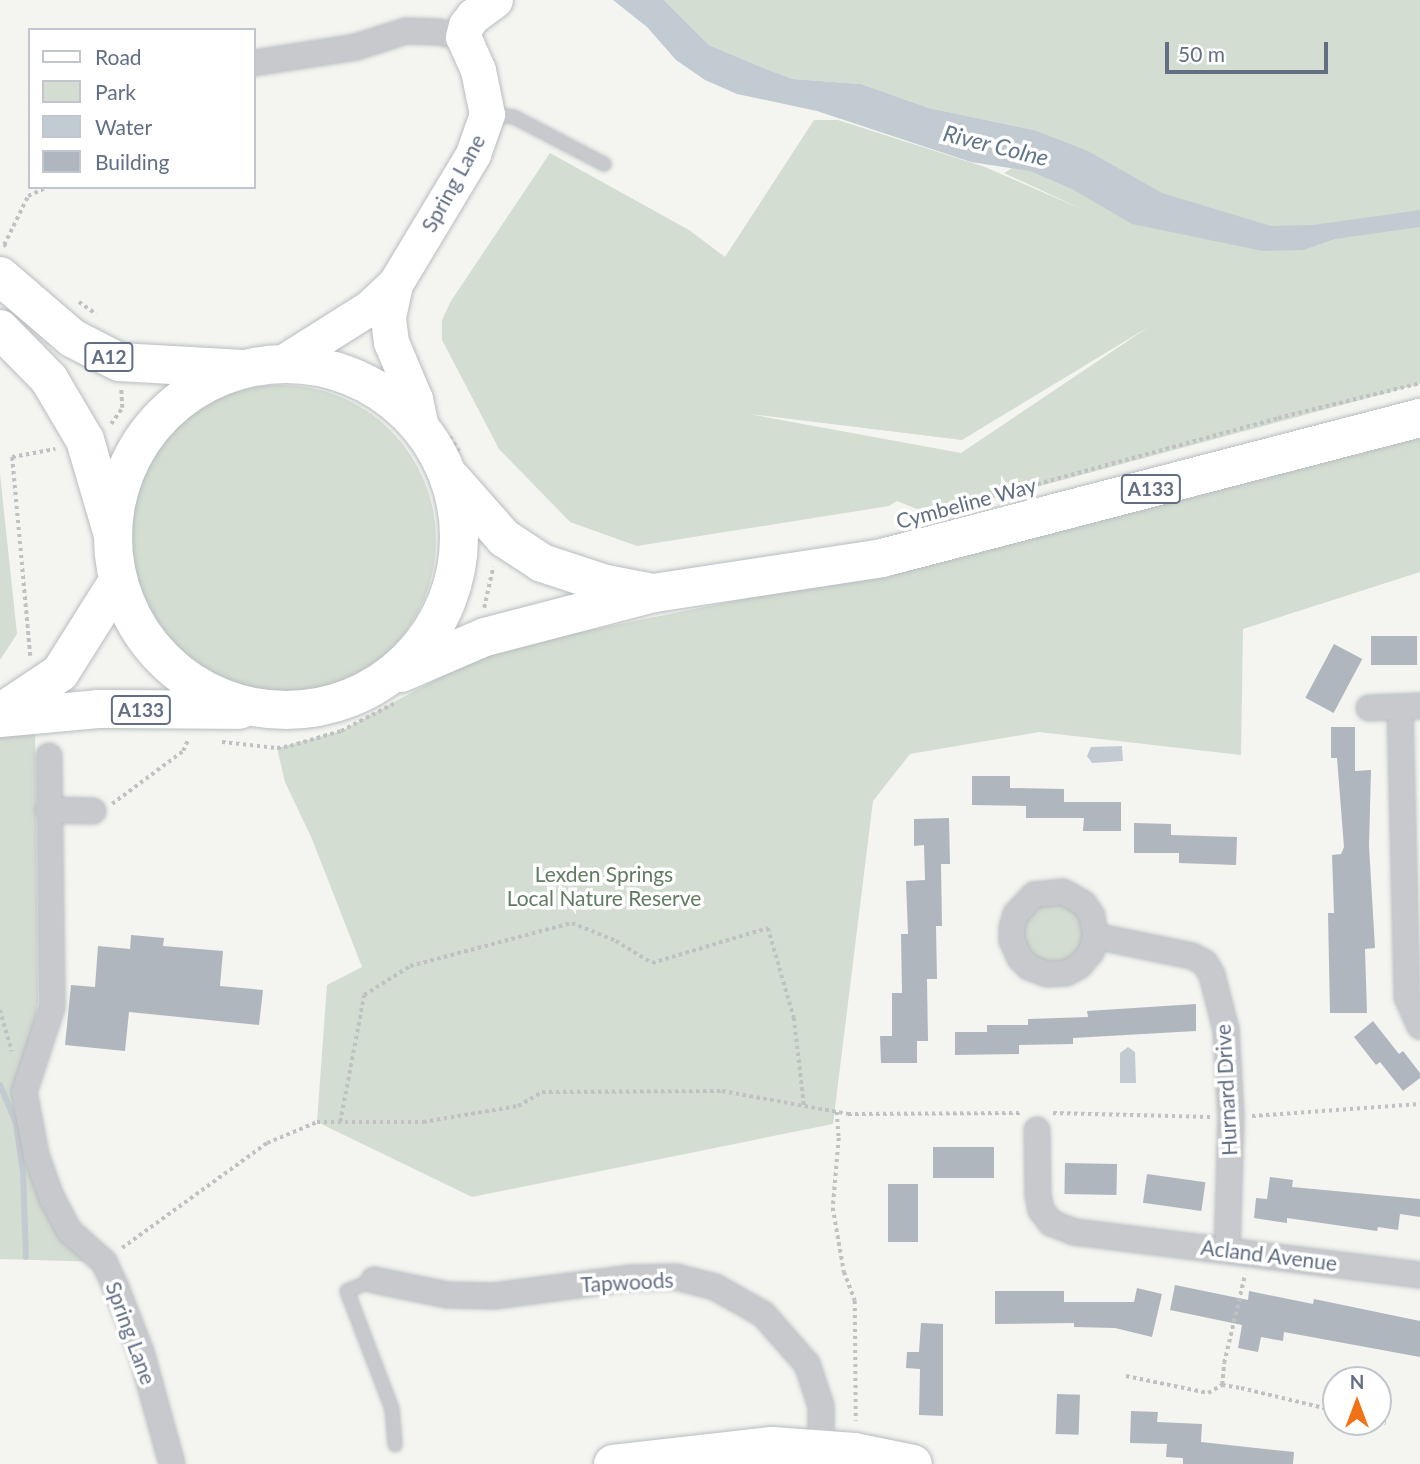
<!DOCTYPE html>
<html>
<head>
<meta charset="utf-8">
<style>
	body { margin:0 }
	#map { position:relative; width:1420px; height:1464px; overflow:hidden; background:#f4f5f0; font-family:Lato,sans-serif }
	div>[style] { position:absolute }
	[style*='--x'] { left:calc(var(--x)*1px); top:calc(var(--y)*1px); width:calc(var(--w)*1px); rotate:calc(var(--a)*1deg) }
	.green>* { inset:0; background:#d3ddd1 }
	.round { border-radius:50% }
	.water>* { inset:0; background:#c3cbd2 }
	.stream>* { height:6px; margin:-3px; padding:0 3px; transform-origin:3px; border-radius:3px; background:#c3cbd2 }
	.building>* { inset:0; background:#b0b6bd; transform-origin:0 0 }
	.path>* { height:3.5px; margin-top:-1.75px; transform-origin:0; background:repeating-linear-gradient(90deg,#c0c1c3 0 3.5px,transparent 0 7px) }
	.roads { filter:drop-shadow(0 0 2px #b8bcc1) drop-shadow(0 0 2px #b8bcc1) }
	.lane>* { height:12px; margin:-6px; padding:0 6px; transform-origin:6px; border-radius:6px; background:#c7c9cd }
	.street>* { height:24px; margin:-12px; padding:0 12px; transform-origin:12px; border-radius:12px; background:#c7c9cd }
	.secondary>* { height:35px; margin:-17.5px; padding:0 17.5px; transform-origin:17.5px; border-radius:17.5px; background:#fff }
	.primary>* { height:38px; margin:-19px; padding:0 19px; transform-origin:19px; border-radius:19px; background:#fff }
	.primary>.ring { margin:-19px; padding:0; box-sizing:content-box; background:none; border:38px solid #fff; border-radius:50% }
	.highway>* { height:38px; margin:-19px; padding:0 19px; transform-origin:19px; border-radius:19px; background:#fff }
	span { translate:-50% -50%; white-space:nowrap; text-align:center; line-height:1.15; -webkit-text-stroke:7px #fff; paint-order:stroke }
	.shield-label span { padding:2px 5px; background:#fff; border:2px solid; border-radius:5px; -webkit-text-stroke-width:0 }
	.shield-label { font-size:19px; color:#616e84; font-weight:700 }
	.street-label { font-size:21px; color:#616e84 }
	.park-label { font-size:21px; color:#617b61 }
	.water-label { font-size:23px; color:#617689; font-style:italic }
	.legend { position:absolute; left:28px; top:28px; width:228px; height:161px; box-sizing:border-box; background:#fff; border:2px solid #c0c5ce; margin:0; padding:9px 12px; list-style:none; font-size:21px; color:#616e84 }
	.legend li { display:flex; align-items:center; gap:14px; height:35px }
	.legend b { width:35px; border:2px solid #c0c5ce }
	.north { position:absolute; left:1322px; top:1366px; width:70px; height:70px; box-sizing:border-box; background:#fff; border:2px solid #c0c5ce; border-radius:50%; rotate:0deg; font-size:19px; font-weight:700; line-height:28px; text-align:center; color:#616e84 }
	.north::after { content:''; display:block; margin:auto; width:24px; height:32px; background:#f17214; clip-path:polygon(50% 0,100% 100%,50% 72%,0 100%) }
	.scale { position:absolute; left:1165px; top:42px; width:163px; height:32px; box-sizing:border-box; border:4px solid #616e84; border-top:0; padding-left:9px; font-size:21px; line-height:24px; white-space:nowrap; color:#616e84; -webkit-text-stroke:5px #fff; paint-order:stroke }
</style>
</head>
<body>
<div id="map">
	<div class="green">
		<i style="clip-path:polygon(evenodd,664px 0,1420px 0,1420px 384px,932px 515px,897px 501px,889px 506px,637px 546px,570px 522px,499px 449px,442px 340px,442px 320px,451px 301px,550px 153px,689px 230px,725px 257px,814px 120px,838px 120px,985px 167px,1086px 211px,1004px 173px,1058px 141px,1034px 130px,929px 108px,861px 84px,793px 79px,761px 67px,709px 45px,664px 0,1150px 326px,961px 453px,749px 414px,962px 440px,1150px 326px)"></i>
		<i class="round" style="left:126px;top:385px;width:310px;height:310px"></i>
		<i style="clip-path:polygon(1420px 438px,1420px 572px,1243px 629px,1241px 755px,1039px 732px,910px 754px,873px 801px,833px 1124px,472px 1197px,317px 1122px,327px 985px,362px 967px,312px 839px,285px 782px,277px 748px,341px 731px,490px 650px,874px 573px)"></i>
		<i style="clip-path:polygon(0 474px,17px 634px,0 660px)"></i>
		<i style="clip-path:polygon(35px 725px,38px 1002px,24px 1082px,51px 1197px,104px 1262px,0 1259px,0 735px)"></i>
		<i style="clip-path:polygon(1052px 896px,1084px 912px,1085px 948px,1055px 968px,1026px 954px,1019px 922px)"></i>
	</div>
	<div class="water">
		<i style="clip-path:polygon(613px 0,664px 0,709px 45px,761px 67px,793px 79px,861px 84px,929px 108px,1034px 130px,1088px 151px,1162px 193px,1271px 226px,1313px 225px,1420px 210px,1420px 227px,1335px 239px,1303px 250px,1263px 251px,1132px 224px,1072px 189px,1030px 171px,971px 162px,817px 111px,737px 94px,705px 80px,676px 60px,647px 27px)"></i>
		<i style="clip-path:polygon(1122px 746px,1123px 761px,1092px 763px,1087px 756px,1091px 747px)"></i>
		<i style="clip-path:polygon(1128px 1047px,1135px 1052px,1136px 1083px,1120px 1083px,1120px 1053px)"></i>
	</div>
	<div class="stream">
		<i style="--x:0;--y:1085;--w:41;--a:67.2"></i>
		<i style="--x:16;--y:1123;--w:49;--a:81.9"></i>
		<i style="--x:23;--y:1172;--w:85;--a:88"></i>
	</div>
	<div class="building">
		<i style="left:1371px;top:636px;width:46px;height:29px"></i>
		<i style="left:1334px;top:644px;width:32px;height:61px;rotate:28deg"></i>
		<i style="clip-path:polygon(1331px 727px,1355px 727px,1355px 771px,1371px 770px,1369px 846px,1375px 948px,1365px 949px,1367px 1013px,1330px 1013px,1328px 913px,1334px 913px,1332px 855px,1341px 854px,1344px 847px,1337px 758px,1331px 758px)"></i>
		<i style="clip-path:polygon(972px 776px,1010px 776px,1010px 788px,1064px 789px,1064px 802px,1121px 802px,1121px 831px,1083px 831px,1084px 818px,1026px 818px,1026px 806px,972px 805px)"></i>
		<i style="clip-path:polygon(949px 818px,950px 864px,941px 864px,942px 926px,936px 926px,937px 979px,927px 979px,928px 1041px,917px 1041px,917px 1063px,881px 1063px,880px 1036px,892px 1036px,892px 993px,902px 993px,901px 934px,908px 934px,906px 881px,925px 880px,924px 845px,914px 846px,914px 819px)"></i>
		<i style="clip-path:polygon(1134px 823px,1171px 824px,1171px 835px,1237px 837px,1236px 865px,1179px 863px,1179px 853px,1134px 853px)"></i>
		<i style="clip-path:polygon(131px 935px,164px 938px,163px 946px,223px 951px,220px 986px,263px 990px,259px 1025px,129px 1012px,125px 1051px,65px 1045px,71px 985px,95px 987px,98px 946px,130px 949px)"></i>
		<i style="clip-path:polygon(1196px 1004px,1196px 1031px,1073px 1038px,1073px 1044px,1019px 1045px,1019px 1054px,955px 1055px,955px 1032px,987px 1032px,987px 1025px,1028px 1025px,1028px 1019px,1088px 1017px,1087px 1011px)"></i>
		<i style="clip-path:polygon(1373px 1021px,1399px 1054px,1403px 1051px,1420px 1073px,1420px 1078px,1403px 1091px,1380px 1062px,1376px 1065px,1354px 1037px)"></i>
		<i style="left:933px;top:1147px;width:61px;height:31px"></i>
		<i style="left:1065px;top:1163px;width:52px;height:31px;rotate:1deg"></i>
		<i style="left:1147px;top:1174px;width:59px;height:29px;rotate:8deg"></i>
		<i style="clip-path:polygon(1270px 1177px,1293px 1180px,1292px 1187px,1420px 1199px,1420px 1217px,1400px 1214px,1398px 1230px,1378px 1227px,1377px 1231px,1287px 1218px,1287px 1223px,1254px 1218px,1256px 1198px,1267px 1199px)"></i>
		<i style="left:888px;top:1184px;width:30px;height:58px"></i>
		<i style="clip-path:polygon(1175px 1285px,1248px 1300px,1249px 1291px,1313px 1304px,1314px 1299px,1420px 1321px,1420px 1357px,1284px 1332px,1283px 1341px,1261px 1337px,1258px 1352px,1238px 1348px,1242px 1325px,1170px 1310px)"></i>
		<i style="clip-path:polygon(1137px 1288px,1162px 1294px,1152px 1337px,1115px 1328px,1074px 1327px,1074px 1323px,995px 1324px,995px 1291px,1064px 1291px,1064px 1302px,1134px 1302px)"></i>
		<i style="clip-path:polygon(921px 1323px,943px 1324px,943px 1416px,919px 1415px,920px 1369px,906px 1368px,907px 1352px,919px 1352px)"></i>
		<i style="left:1057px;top:1394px;width:23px;height:40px;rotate:2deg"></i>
		<i style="clip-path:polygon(1131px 1411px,1158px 1412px,1157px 1422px,1202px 1424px,1201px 1442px,1294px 1452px,1293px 1464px,1183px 1464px,1183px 1458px,1166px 1457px,1167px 1444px,1130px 1443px)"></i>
	</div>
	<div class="path">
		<i style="--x:6;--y:247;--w:3;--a:-135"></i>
		<i style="--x:4;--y:245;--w:55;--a:-63.9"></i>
		<i style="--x:28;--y:196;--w:21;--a:-25"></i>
		<i style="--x:79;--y:302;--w:21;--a:35"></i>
		<i style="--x:111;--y:424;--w:19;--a:-55"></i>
		<i style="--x:122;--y:408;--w:18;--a:-93"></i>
		<i style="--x:450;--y:437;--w:17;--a:57"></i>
		<i style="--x:990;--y:497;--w:299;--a:-15.3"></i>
		<i style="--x:1278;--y:418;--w:146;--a:-13.8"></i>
		<i style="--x:484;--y:608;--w:42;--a:-77.6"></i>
		<i style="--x:30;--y:656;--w:200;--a:-95.2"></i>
		<i style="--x:12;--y:457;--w:44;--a:-10.5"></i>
		<i style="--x:222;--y:742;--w:55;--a:6.2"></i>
		<i style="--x:277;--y:748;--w:13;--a:-9"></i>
		<i style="--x:290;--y:746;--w:53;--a:-16.4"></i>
		<i style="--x:341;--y:731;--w:63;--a:-27.4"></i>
		<i style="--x:112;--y:804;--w:89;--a:-36.7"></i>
		<i style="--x:183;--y:751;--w:12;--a:-66"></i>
		<i style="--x:0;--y:1010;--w:43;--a:73.7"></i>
		<i style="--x:837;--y:1112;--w:26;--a:86"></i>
		<i style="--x:839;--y:1138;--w:70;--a:94.9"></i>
		<i style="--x:833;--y:1208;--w:65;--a:80.2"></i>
		<i style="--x:844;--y:1272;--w:31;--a:69"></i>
		<i style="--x:855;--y:1301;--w:120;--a:89.5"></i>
		<i style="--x:1053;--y:1113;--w:157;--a:1.5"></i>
		<i style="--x:1252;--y:1116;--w:168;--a:-4.1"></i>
		<i style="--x:340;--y:1122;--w:129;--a:-79.3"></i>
		<i style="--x:364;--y:995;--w:54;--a:-32.2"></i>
		<i style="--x:410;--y:966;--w:168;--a:-14.9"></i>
		<i style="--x:572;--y:923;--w:48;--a:22.2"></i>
		<i style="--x:616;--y:941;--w:42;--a:31.4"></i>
		<i style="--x:652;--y:963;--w:121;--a:-16.8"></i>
		<i style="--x:768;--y:928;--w:94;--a:73.9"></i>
		<i style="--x:794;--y:1018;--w:88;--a:83.4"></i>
		<i style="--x:122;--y:1248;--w:179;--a:-35.9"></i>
		<i style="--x:267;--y:1143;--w:54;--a:-22.8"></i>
		<i style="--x:317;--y:1122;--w:106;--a:0"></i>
		<i style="--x:423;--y:1122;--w:96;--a:-9.6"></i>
		<i style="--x:518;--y:1106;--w:28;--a:-30"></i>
		<i style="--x:542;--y:1092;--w:180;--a:-0.3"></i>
		<i style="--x:722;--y:1091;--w:128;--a:10.3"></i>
		<i style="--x:848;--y:1114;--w:173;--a:-0.3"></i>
		<i style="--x:1126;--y:1376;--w:84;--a:11.7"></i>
		<i style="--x:1208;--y:1393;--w:16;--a:-30"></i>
		<i style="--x:1222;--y:1385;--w:19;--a:9"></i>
		<i style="--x:1241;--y:1388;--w:98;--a:13.6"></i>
		<i style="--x:1222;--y:1385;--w:22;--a:-85"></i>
		<i style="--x:1224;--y:1363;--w:91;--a:-76.7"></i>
		<i style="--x:1378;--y:1421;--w:8;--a:14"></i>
	</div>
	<div class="roads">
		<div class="lane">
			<i style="--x:490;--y:114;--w:24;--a:7"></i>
			<i style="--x:514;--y:117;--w:102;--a:27.6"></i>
			<i style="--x:374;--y:1280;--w:29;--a:158"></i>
			<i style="--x:347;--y:1291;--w:126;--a:69.1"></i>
			<i style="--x:392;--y:1409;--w:36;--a:85"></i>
		</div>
		<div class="street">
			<i style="--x:254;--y:63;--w:103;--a:-8.9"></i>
			<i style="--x:356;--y:47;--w:52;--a:-17.7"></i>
			<i style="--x:406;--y:31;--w:32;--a:2"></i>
			<i style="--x:438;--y:32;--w:25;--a:11"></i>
			<i style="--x:1400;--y:707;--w:290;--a:88.6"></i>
			<i style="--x:1407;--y:997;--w:32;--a:66"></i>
			<i style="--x:1369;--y:708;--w:51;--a:-2.2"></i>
			<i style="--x:49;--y:756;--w:251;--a:89.3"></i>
			<i style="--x:52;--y:1007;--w:89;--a:108.2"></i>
			<i style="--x:24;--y:1092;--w:64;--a:79.2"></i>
			<i style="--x:36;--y:1155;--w:45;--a:70.3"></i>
			<i style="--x:51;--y:1197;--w:38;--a:62"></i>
			<i style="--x:69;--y:1231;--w:47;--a:41.5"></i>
			<i style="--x:104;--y:1262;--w:29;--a:65"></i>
			<i style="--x:116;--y:1288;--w:69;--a:68.7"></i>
			<i style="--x:141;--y:1352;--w:116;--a:74.5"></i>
			<i style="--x:48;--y:810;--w:45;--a:1.3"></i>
			<i style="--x:1095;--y:936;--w:20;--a:-99"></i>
			<i style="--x:1092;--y:916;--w:14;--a:-124"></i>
			<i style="--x:1084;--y:904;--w:24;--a:-150"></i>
			<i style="--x:1063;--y:892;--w:29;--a:174"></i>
			<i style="--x:1034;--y:895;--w:26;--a:133"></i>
			<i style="--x:1016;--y:914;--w:15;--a:106"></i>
			<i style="--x:1012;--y:928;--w:12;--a:90"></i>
			<i style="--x:1012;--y:940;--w:20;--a:66"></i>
			<i style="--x:1020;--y:958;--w:13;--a:45"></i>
			<i style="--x:1029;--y:967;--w:19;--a:21"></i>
			<i style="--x:1047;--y:974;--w:19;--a:-3"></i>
			<i style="--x:1066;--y:973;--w:15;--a:-28"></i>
			<i style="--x:1079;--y:966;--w:18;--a:-49"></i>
			<i style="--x:1091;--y:952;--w:16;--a:-76"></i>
			<i style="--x:1095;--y:936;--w:99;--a:11.7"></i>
			<i style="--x:1192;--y:956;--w:15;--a:28"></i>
			<i style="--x:1205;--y:963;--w:14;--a:60"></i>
			<i style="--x:1212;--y:975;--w:57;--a:75.7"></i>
			<i style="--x:1226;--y:1030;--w:88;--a:86.7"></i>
			<i style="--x:1231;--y:1118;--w:132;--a:91.7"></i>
			<i style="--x:1037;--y:1130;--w:65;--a:89.1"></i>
			<i style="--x:1038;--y:1195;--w:15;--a:79"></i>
			<i style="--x:1041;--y:1210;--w:16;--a:52"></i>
			<i style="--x:1051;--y:1223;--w:26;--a:21"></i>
			<i style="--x:1075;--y:1232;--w:348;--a:7.1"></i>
			<i style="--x:374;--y:1280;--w:75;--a:11.6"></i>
			<i style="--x:447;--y:1295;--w:47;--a:1.2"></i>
			<i style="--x:494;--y:1296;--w:137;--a:-7.5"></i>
			<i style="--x:630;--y:1278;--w:46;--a:-1.2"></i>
			<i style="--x:676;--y:1277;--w:40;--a:14.4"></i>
			<i style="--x:715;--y:1287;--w:55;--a:29.4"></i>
			<i style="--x:763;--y:1314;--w:67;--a:48.7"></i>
			<i style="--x:807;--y:1364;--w:44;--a:71.6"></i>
			<i style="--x:821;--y:1406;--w:42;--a:90"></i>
		</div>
		<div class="secondary">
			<i style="--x:395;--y:284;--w:35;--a:102"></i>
			<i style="--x:388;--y:318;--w:24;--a:83"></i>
			<i style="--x:391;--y:342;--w:62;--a:67.2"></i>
			<i style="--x:415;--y:399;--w:34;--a:78"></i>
			<i style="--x:280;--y:364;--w:105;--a:-32.2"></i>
			<i style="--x:369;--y:308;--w:35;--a:-43"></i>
			<i style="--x:395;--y:284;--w:152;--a:-59"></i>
			<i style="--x:473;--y:154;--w:42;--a:-70.7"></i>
			<i style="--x:487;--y:114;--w:45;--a:-101.6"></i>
			<i style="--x:478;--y:70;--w:36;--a:-114"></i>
			<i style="--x:463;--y:37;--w:12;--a:-76"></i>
			<i style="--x:466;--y:25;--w:11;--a:-52"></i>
			<i style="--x:473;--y:16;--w:27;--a:-36"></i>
		</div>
		<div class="primary">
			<i class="ring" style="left:113px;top:364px;width:308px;height:308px"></i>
			<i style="--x:452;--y:479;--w:79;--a:48.6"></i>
			<i style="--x:504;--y:538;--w:45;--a:33.3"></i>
			<i style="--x:542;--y:563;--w:67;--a:18.2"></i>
			<i style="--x:606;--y:584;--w:42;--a:11"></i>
			<i style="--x:401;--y:673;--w:91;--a:-23.2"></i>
			<i style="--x:485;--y:637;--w:175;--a:-14.6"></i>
			<i style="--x:654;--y:593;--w:231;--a:-8.7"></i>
			<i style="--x:882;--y:558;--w:556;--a:-14.59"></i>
			<i style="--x:0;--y:713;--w:72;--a:-33.7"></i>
			<i style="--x:60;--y:673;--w:109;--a:-57.8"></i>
			<i style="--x:0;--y:718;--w:98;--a:-5.2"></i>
			<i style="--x:98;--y:709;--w:141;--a:0.4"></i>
			<i style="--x:613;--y:1464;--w:160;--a:-6.5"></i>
			<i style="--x:772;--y:1446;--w:83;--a:4.1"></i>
			<i style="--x:855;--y:1452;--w:59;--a:11.7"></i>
		</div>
		<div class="highway">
			<i style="--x:0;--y:276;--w:95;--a:40.7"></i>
			<i style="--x:72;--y:338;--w:53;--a:27.1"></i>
			<i style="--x:119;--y:362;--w:124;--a:3.2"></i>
			<i style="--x:0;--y:329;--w:70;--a:45.6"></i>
			<i style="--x:49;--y:379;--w:71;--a:59.5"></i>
			<i style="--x:85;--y:440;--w:99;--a:73.6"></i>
		</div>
	</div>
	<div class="shield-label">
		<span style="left:109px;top:357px">A12</span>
		<span style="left:1151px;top:489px">A133</span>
		<span style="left:141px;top:710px">A133</span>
	</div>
	<div class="street-label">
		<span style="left:453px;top:183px;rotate:-61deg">Spring Lane</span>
		<span style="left:966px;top:503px;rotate:-15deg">Cymbeline Way</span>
		<span style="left:1226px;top:1090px;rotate:-93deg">Hurnard Drive</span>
		<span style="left:1269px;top:1255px;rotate:7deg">Acland Avenue</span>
		<span style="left:627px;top:1282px;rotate:-3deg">Tapwoods</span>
		<span style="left:131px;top:1333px;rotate:70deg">Spring Lane</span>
	</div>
	<div class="park-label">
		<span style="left:604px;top:886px">Lexden Springs<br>Local Nature Reserve</span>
	</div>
	<div class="water-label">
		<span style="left:996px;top:145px;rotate:14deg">River Colne</span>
	</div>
	<ul class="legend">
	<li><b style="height:9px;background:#fff"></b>Road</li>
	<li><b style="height:19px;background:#d3ddd1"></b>Park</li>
	<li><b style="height:19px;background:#c3cbd2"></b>Water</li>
	<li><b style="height:19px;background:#b0b6bd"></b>Building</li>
	</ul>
	<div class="north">N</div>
	<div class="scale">50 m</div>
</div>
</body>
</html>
